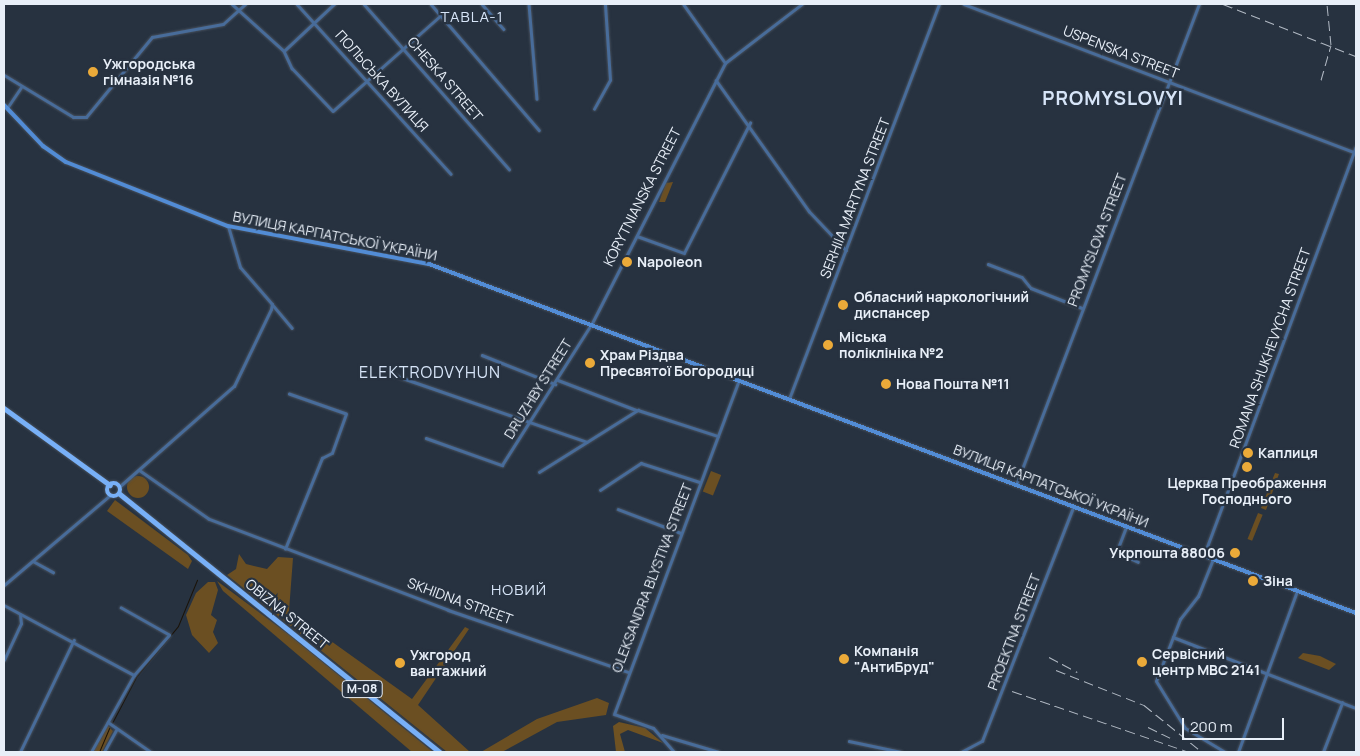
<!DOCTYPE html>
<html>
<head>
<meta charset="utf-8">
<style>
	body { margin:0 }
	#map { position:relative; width:1360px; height:756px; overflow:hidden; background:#273240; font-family:Manrope,sans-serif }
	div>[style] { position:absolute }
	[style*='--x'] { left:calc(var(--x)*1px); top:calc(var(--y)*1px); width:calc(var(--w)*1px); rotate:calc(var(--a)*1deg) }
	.green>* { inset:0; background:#6b4f22; transform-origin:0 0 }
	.round { border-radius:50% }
	.forest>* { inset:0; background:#6f5222 }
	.stream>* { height:1px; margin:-0.5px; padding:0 0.5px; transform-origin:0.5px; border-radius:0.5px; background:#1b1308 }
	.roads { filter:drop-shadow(0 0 1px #46505d) drop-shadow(0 0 1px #46505d) }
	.minor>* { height:2.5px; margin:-1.25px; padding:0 1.25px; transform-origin:1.25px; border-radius:1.25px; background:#486c9a }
	.tertiary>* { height:3px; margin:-1.5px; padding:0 1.5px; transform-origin:1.5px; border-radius:1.5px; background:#486c9a }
	.secondary>* { height:4px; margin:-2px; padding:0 2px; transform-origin:2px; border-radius:2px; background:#528cd5 }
	.trunk>* { height:4.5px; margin:-2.25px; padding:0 2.25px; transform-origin:2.25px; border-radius:2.25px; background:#78b0f7 }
	.trunk>.ring { margin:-2.25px; padding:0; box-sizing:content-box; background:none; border:4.5px solid #78b0f7; border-radius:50% }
	.rail>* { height:1px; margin-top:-0.5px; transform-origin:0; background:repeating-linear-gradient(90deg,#b1b9c3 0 10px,transparent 0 15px) }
	.dots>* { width:14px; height:14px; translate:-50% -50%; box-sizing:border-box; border:2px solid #273240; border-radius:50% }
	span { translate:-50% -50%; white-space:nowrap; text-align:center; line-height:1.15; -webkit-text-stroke:4.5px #273240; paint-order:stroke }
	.shield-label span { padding:1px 4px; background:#273240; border:1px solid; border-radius:4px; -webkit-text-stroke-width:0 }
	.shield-label { font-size:12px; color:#e8eff8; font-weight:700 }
	.street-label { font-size:14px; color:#e8eff8 }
	.poi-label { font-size:14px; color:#e8eff8; font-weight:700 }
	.left { translate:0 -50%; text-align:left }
	.right { translate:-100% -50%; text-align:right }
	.neighbourhood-label { font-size:15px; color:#d7e5f8; letter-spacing:1px }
	.quarter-label { font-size:16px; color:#d7e5f8; letter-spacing:1px }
	.district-label { font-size:19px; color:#d7e5f8; font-weight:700; letter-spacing:1px }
	.frame { position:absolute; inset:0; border:5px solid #e8eff8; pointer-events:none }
	.scale { position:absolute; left:1182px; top:718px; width:102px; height:22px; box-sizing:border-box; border:2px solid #e8eff8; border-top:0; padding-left:6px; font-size:15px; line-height:18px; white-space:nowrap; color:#e8eff8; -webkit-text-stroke:4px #273240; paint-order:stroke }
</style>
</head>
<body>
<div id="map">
	<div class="green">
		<i style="clip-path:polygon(673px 182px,665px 202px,659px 202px,666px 183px)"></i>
		<i style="left:711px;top:471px;width:11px;height:22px;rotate:22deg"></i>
		<i style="clip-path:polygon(1275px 473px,1279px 474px,1266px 510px,1261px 508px)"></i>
		<i class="round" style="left:127px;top:476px;width:22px;height:22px"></i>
		<i style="clip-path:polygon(115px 500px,188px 555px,192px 561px,188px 569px,107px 511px)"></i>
		<i style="left:1258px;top:513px;width:5px;height:28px;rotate:22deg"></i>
		<i style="clip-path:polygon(239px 554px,246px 564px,267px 569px,278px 557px,293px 558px,289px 611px,412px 699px,465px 627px,469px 629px,418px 705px,470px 752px,447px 752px,227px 575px,236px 569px)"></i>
		<i style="clip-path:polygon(217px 581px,288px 634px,433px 752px,412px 752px,223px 591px)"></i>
		<i style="clip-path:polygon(208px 582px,215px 582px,218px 590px,211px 615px,217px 620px,213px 632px,218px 643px,209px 653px,192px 635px,186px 615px,196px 593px)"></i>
		<i style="clip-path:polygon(1303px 653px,1320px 656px,1336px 664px,1329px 670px,1298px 658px)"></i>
		<i style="clip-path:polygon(597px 698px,609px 703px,606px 715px,557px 722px,502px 752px,481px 752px,537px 719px)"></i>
		<i style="clip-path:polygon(107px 725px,113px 731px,102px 752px,93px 752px)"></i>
	</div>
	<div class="forest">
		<i style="clip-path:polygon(619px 722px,645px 728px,663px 743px,628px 730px,620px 734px,625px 752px,616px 752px,613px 726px)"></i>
	</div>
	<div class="stream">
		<i style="--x:112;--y:723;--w:52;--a:-62.4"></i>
		<i style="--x:136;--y:677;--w:66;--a:-50.5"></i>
		<i style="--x:178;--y:626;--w:50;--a:-67.6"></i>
		<i style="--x:99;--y:752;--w:26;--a:-67"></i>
	</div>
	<div class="roads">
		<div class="minor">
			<i style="--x:232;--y:4;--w:70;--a:42.1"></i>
			<i style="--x:284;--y:51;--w:19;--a:65"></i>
			<i style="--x:292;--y:68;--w:59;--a:46.4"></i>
			<i style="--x:333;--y:111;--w:144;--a:-41.6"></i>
			<i style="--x:297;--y:4;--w:229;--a:47.8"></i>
			<i style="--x:364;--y:4;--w:220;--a:48.7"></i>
			<i style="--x:431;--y:4;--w:166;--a:49.4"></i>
			<i style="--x:482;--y:4;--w:33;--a:49"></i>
			<i style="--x:529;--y:4;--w:95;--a:85.2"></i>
			<i style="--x:964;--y:4;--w:417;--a:20.8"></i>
			<i style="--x:284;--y:51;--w:69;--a:-43.2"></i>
			<i style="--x:725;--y:63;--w:97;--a:-37.5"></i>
			<i style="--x:716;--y:80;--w:161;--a:54.6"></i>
			<i style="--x:809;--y:211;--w:54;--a:46.5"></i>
			<i style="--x:594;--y:109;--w:33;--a:-61"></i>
			<i style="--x:610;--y:80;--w:76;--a:-93.8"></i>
			<i style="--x:637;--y:236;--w:50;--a:19.9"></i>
			<i style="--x:684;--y:253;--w:146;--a:-63.1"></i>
			<i style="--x:988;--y:264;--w:36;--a:21"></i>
			<i style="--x:1022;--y:277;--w:14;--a:51"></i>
			<i style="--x:1031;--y:288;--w:55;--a:21.4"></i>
			<i style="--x:272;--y:304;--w:31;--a:50"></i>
			<i style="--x:482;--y:355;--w:79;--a:21.7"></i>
			<i style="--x:391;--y:374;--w:207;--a:19.1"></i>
			<i style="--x:558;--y:380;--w:84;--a:21"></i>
			<i style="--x:789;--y:399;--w:423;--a:-69.2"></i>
			<i style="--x:426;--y:438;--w:81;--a:19.6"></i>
			<i style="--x:502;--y:465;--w:166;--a:-57.6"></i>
			<i style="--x:539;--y:472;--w:117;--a:-32.1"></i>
			<i style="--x:638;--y:410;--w:84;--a:18"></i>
			<i style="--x:1016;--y:485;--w:515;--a:-69.17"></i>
			<i style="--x:600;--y:490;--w:49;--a:-33.4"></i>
			<i style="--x:641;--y:463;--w:62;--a:17.9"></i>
			<i style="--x:618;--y:509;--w:67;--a:20.9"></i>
			<i style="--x:1127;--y:526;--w:28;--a:111"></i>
			<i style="--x:1117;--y:552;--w:23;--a:25"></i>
			<i style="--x:285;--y:549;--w:98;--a:-67.9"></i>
			<i style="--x:322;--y:458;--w:11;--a:-27"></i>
			<i style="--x:332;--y:453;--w:41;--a:-70.3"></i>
			<i style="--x:346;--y:414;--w:60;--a:-160.7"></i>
			<i style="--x:1204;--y:555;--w:435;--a:-69.6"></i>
			<i style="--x:33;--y:561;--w:23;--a:29"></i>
			<i style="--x:4;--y:605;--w:148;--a:28.3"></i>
			<i style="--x:1173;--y:637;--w:196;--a:21.2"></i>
			<i style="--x:4;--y:660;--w:40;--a:-65"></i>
			<i style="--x:21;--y:624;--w:9;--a:-96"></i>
			<i style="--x:108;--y:722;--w:52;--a:34.9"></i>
			<i style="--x:662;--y:735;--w:59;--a:16.6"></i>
			<i style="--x:849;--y:741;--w:53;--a:11.9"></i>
			<i style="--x:20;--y:752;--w:124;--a:-64.3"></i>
			<i style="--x:91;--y:752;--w:88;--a:-60.8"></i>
			<i style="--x:134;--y:675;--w:53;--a:-48.8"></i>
			<i style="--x:169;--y:635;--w:55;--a:-150.6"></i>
			<i style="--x:104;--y:752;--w:25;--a:-61"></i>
			<i style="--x:961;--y:752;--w:24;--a:-28"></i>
			<i style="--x:982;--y:741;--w:251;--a:-68.7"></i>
			<i style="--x:1323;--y:752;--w:53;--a:-68.8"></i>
		</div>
		<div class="tertiary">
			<i style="--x:4;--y:75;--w:81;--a:31.3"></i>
			<i style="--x:73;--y:117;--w:13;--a:0"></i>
			<i style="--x:86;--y:117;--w:104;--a:-50.5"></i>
			<i style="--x:152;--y:37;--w:72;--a:-10.4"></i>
			<i style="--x:223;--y:24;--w:30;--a:-42"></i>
			<i style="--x:7;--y:108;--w:25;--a:-56"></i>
			<i style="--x:591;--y:325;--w:294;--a:-62.9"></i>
			<i style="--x:725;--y:63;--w:72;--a:-125.4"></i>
			<i style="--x:139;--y:470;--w:85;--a:35"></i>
			<i style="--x:209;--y:519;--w:256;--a:20.8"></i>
			<i style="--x:448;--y:610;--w:190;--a:19"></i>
			<i style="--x:120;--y:486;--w:152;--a:-41.3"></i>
			<i style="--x:234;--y:386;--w:85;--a:-64.3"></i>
			<i style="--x:271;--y:309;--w:5;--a:-79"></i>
			<i style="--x:272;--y:304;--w:49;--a:-130.9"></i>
			<i style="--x:240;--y:267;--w:43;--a:-106.3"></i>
			<i style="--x:1213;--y:559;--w:40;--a:112"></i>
			<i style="--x:1198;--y:596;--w:29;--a:128"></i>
			<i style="--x:1180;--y:619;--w:66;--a:111.2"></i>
			<i style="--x:1156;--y:681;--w:55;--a:58.3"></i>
			<i style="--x:1185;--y:728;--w:47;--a:31"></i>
			<i style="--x:4;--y:585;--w:139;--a:-40.3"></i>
			<i style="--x:674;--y:752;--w:32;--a:-131"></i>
			<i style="--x:653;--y:728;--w:41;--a:-160.3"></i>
			<i style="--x:614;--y:714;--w:357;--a:-69.5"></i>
			<i style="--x:1238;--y:752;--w:171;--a:-69.9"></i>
		</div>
		<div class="secondary">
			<i style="--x:4;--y:105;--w:57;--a:46.4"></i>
			<i style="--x:43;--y:146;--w:28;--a:35"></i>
			<i style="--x:66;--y:162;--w:174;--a:21.6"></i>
			<i style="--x:228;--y:226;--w:205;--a:10.7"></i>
			<i style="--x:429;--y:264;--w:991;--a:20.63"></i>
		</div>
		<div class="trunk">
			<i style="--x:4;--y:408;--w:131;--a:36"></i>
			<i class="ring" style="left:107px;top:483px;width:9.5px;height:9.5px"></i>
			<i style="--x:120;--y:494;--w:411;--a:38.9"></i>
		</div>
	</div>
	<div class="rail">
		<i style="--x:1223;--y:4;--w:143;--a:21.4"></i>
		<i style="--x:1321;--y:80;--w:36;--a:-74"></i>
		<i style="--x:1331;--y:45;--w:41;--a:-95.6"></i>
		<i style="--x:1049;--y:657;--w:32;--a:28"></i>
		<i style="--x:1056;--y:670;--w:95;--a:21.7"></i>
		<i style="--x:1144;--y:705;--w:75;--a:39"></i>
		<i style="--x:1012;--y:691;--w:187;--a:19"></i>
		<i style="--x:1148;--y:727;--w:30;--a:26"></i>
	</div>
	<div class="dots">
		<i style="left:93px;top:72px;background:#ebaa39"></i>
		<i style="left:627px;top:262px;background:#ebaa39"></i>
		<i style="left:843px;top:305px;background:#ebaa39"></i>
		<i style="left:828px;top:345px;background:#ebaa39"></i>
		<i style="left:590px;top:363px;background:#ebaa39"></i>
		<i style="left:886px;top:384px;background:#ebaa39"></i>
		<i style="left:1248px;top:453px;background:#ebaa39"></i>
		<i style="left:1247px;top:467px;background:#ebaa39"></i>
		<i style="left:1235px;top:553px;background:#ebaa39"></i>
		<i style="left:1253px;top:581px;background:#ebaa39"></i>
		<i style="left:844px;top:659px;background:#ebaa39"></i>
		<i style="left:1142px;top:662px;background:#ebaa39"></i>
		<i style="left:400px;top:663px;background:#ebaa39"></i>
	</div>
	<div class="shield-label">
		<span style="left:362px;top:689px">М-08</span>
	</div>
	<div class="street-label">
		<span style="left:1121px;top:52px;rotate:21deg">USPENSKA STREET</span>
		<span style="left:445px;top:79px;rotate:49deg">CHESKA STREET</span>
		<span style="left:382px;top:81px;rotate:48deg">ПОЛЬСЬКА ВУЛИЦЯ</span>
		<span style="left:642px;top:197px;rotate:-63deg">KORYTNIANSKA STREET</span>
		<span style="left:855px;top:198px;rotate:-69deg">SERHIIA MARTYNA STREET</span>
		<span style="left:335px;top:236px;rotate:11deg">ВУЛИЦЯ КАРПАТСЬКОЇ УКРАЇНИ</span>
		<span style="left:1097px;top:240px;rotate:-69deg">PROMYSLOVA STREET</span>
		<span style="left:1270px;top:348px;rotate:-70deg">ROMANA SHUKHEVYCHA STREET</span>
		<span style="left:538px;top:389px;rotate:-58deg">DRUZHBY STREET</span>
		<span style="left:1051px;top:486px;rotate:21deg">ВУЛИЦЯ КАРПАТСЬКОЇ УКРАЇНИ</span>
		<span style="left:652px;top:578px;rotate:-69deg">OLEKSANDRA BLYSTIVA STREET</span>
		<span style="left:460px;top:601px;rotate:20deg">SKHIDNA STREET</span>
		<span style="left:287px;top:614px;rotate:39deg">OBIZNA STREET</span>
		<span style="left:1014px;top:632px;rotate:-69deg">PROEKTNA STREET</span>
	</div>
	<div class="poi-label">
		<span class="left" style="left:103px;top:72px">Ужгородська<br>гімназія №16</span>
		<span class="left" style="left:637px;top:262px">Napoleon</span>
		<span class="left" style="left:854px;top:305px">Обласний наркологічний<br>диспансер</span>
		<span class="left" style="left:839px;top:345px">Міська<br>поліклініка №2</span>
		<span class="left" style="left:600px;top:363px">Храм Різдва<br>Пресвятої Богородиці</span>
		<span class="left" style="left:896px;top:384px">Нова Пошта №11</span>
		<span class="left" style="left:1258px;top:453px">Каплиця</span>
		<span style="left:1247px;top:491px">Церква Преображення<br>Господнього</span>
		<span class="right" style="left:1225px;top:553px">Укрпошта 88006</span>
		<span class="left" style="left:1263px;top:581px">Зіна</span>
		<span class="left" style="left:854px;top:659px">Компанія<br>"АнтиБруд"</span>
		<span class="left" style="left:1152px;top:662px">Сервісний<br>центр МВС 2141</span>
		<span class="left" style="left:410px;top:663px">Ужгород<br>вантажний</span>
	</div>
	<div class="neighbourhood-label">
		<span style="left:472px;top:17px">TABLA-1</span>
		<span style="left:519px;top:590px">НОВИЙ</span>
	</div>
	<div class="quarter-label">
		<span style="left:430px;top:372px">ELEKTRODVYHUN</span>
	</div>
	<div class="district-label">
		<span style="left:1113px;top:99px">PROMYSLOVYI</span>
	</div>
	<div class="frame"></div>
	<div class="scale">200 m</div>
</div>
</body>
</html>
